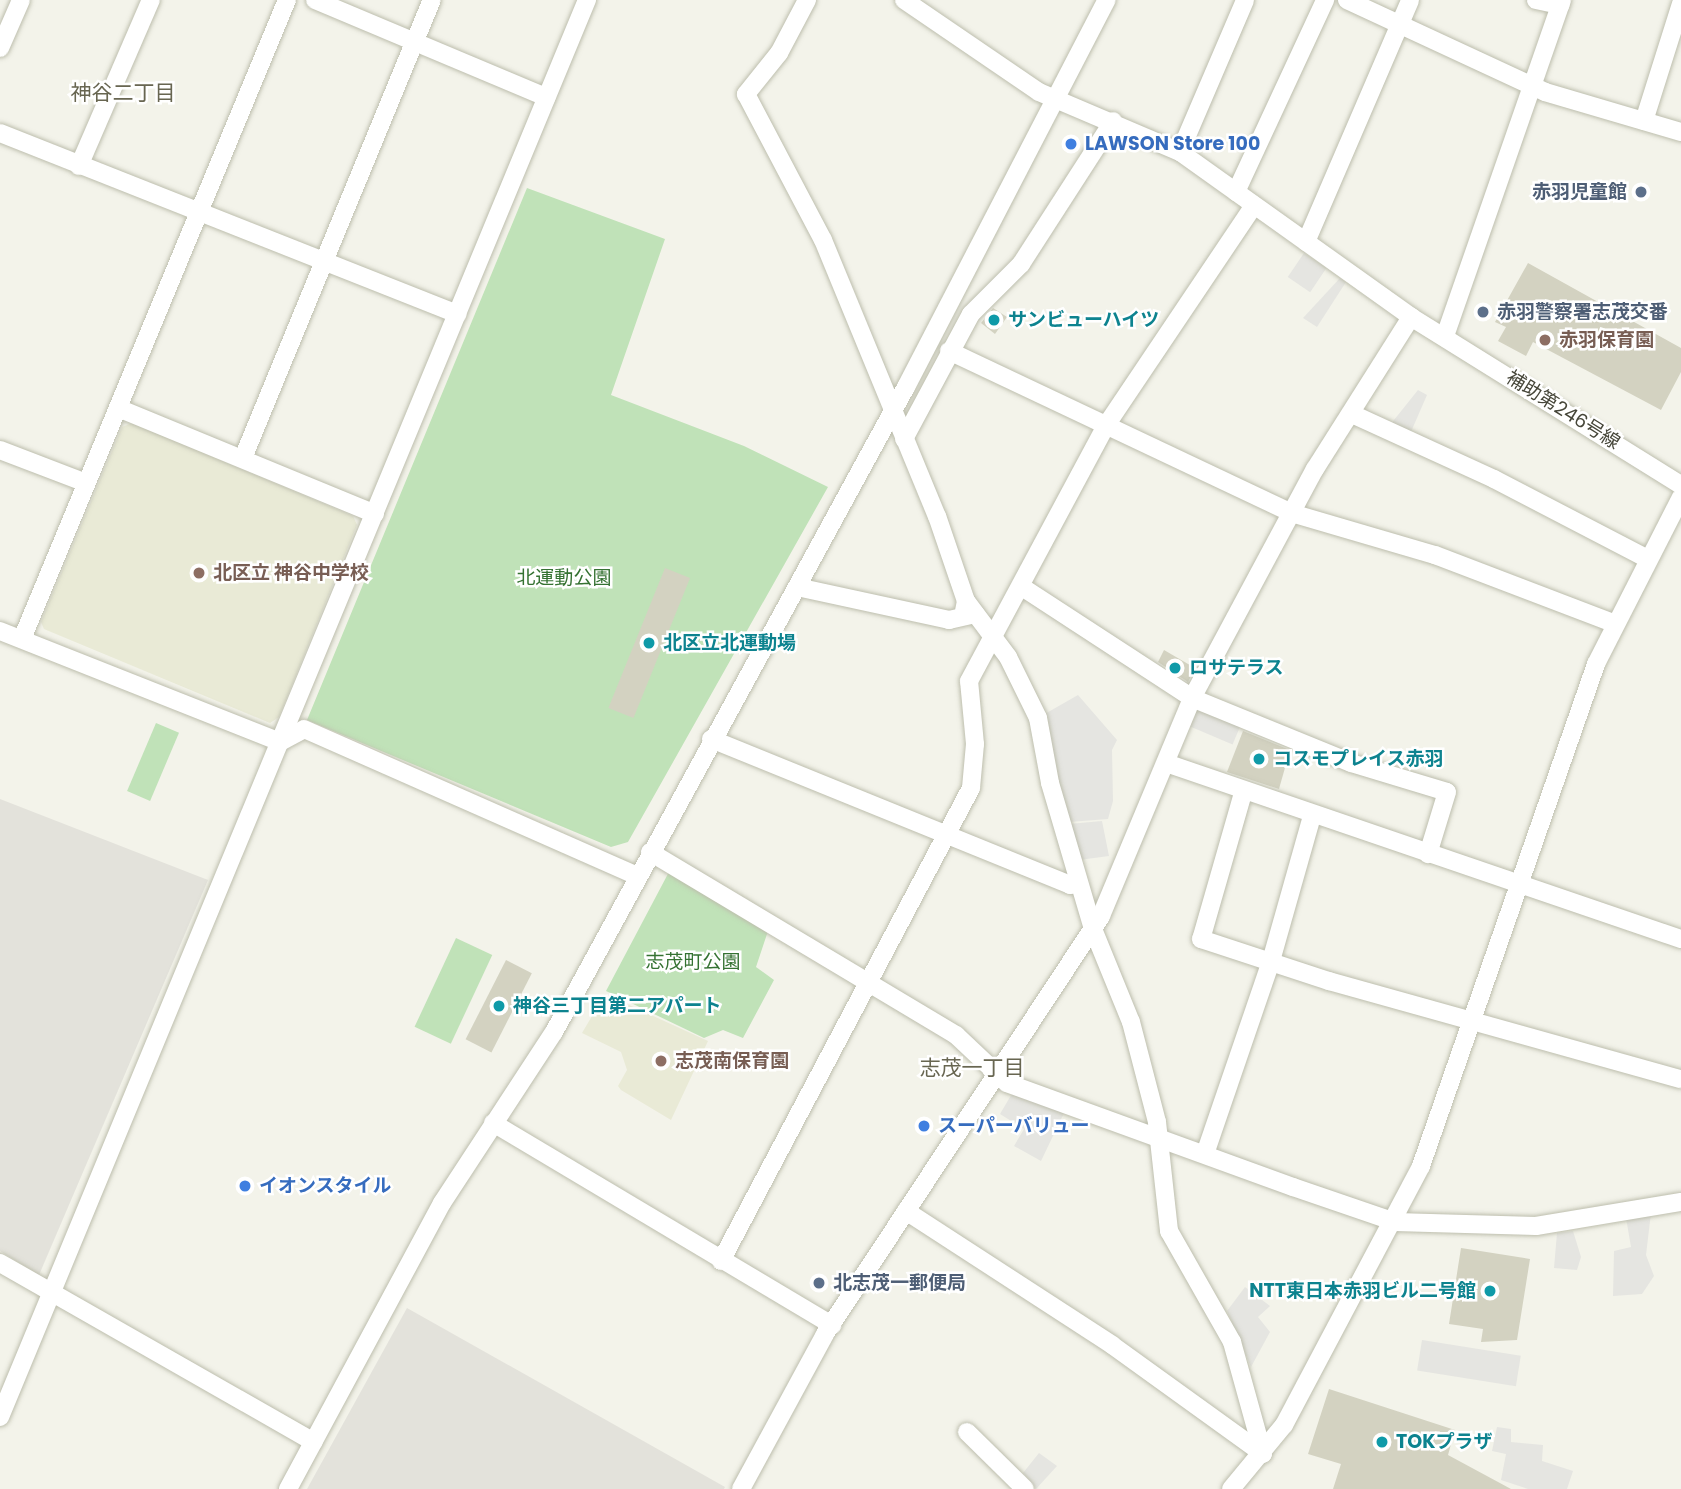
<!DOCTYPE html>
<html>
<head>
<meta charset="utf-8">
<style>
	body { margin:0 }
	#map { position:relative; width:1681px; height:1489px; overflow:hidden; background:#f3f3ea; font-family:Poppins,"Noto Sans JP",sans-serif }
	div>[style] { position:absolute }
	[style*='--x'] { left:calc(var(--x)*1px); top:calc(var(--y)*1px); width:calc(var(--w)*1px); rotate:calc(var(--a)*1deg) }
	.industrial>* { inset:0; background:#e3e2db }
	.education>* { inset:0; background:#e9ead6 }
	.green>* { inset:0; background:#c0e2b8; transform-origin:0 0 }
	.parking>* { inset:0; background:#e5e5e1; transform-origin:0 0 }
	.building>* { inset:0; background:#d3d2c1; transform-origin:0 0 }
	.roads { filter:drop-shadow(0 0 2px #bdbead) drop-shadow(0 0 2px #bdbead) }
	.minor>* { height:18px; margin:-9px; padding:0 9px; transform-origin:9px; border-radius:9px; background:#fff }
	.dots>* { width:19px; height:19px; translate:-50% -50%; box-sizing:border-box; border:4px solid #fff; border-radius:50% }
	span { translate:-50% -50%; white-space:nowrap; text-align:center; line-height:1.15; -webkit-text-stroke:5px #fff; paint-order:stroke }
	.shop-label { font-size:19px; color:#366cbe; font-weight:700 }
	.left { translate:0 -50%; text-align:left }
	.service-label { font-size:19px; color:#4e5e75; font-weight:700 }
	.right { translate:-100% -50%; text-align:right }
	.culture-label { font-size:19px; color:#0d838f; font-weight:700 }
	.education-label { font-size:19px; color:#785e54; font-weight:700 }
	.street-label { font-size:19px; color:#464639 }
	.park-label { font-size:19px; color:#357232 }
	.neighbourhood-label { font-size:21px; color:#686651 }
</style>
</head>
<body>
<div id="map">
	<div class="industrial">
		<i style="clip-path:polygon(0 799px,208px 880px,39px 1275px,0 1251px)"></i>
		<i style="clip-path:polygon(407px 1308px,725px 1487px,724px 1489px,307px 1489px)"></i>
	</div>
	<div class="education">
		<i style="clip-path:polygon(132px 423px,353px 516px,357px 525px,279px 717px,270px 723px,44px 629px,41px 622px,122px 427px)"></i>
		<i style="clip-path:polygon(605px 994px,708px 1041px,671px 1120px,621px 1090px,618px 1086px,627px 1070px,621px 1052px,582px 1033px)"></i>
	</div>
	<div class="green">
		<i style="clip-path:polygon(527px 188px,665px 239px,611px 395px,744px 446px,828px 487px,628px 842px,611px 847px,307px 720px)"></i>
		<i style="left:156px;top:723px;width:25px;height:74px;rotate:23deg"></i>
		<i style="clip-path:polygon(670px 870px,768px 931px,756px 967px,774px 980px,743px 1038px,723px 1030px,704px 1038px,606px 991px)"></i>
		<i style="left:456px;top:938px;width:40px;height:98px;rotate:25deg"></i>
	</div>
	<div class="parking">
		<i style="left:1304px;top:253px;width:27px;height:29px;rotate:34deg"></i>
		<i style="clip-path:polygon(1340px 278px,1346px 282px,1317px 327px,1303px 318px)"></i>
		<i style="clip-path:polygon(1418px 390px,1427px 395px,1410px 434px,1390px 425px)"></i>
		<i style="clip-path:polygon(1078px 695px,1117px 740px,1112px 750px,1113px 801px,1108px 819px,1069px 822px,1054px 777px,1043px 715px)"></i>
		<i style="left:1198px;top:708px;width:46px;height:20px;rotate:23deg"></i>
		<i style="clip-path:polygon(1102px 821px,1109px 856px,1079px 860px,1069px 824px)"></i>
		<i style="clip-path:polygon(1013px 1092px,1065px 1111px,1041px 1161px,1014px 1146px,1024px 1129px,1000px 1114px)"></i>
		<i style="clip-path:polygon(1651px 1213px,1646px 1255px,1654px 1276px,1642px 1294px,1613px 1296px,1614px 1251px,1631px 1247px,1626px 1218px)"></i>
		<i style="clip-path:polygon(1573px 1231px,1581px 1257px,1577px 1270px,1554px 1268px,1557px 1233px)"></i>
		<i style="clip-path:polygon(1245px 1287px,1270px 1306px,1258px 1317px,1270px 1332px,1251px 1367px,1227px 1311px)"></i>
		<i style="left:1422px;top:1340px;width:100px;height:31px;rotate:9deg"></i>
		<i style="clip-path:polygon(1497px 1427px,1511px 1429px,1511px 1442px,1543px 1445px,1542px 1461px,1573px 1471px,1567px 1489px,1528px 1489px,1501px 1480px,1506px 1454px,1492px 1451px)"></i>
		<i style="clip-path:polygon(1039px 1453px,1057px 1466px,1036px 1489px,1023px 1473px)"></i>
	</div>
	<div class="building">
		<i style="clip-path:polygon(1528px 263px,1681px 348px,1681px 372px,1661px 410px,1533px 342px,1526px 356px,1498px 341px,1506px 327px,1495px 322px)"></i>
		<i style="clip-path:polygon(993px 308px,1007px 317px,995px 334px,981px 323px)"></i>
		<i style="left:665px;top:568px;width:27px;height:151px;rotate:22deg"></i>
		<i style="clip-path:polygon(1164px 650px,1195px 668px,1188px 682px,1158px 662px)"></i>
		<i style="clip-path:polygon(1243px 731px,1290px 750px,1279px 789px,1227px 772px)"></i>
		<i style="left:506px;top:960px;width:29px;height:89px;rotate:27deg"></i>
		<i style="clip-path:polygon(1461px 1248px,1530px 1259px,1517px 1340px,1481px 1342px,1483px 1329px,1449px 1324px)"></i>
		<i style="clip-path:polygon(1329px 1389px,1455px 1430px,1448px 1455px,1511px 1489px,1333px 1489px,1341px 1464px,1308px 1454px)"></i>
	</div>
	<div class="roads">
		<div class="minor">
			<i style="--x:315;--y:0;--w:251;--a:22.8"></i>
			<i style="--x:807;--y:0;--w:60;--a:117.8"></i>
			<i style="--x:779;--y:53;--w:53;--a:128.8"></i>
			<i style="--x:746;--y:94;--w:165;--a:62.2"></i>
			<i style="--x:823;--y:240;--w:299;--a:67.6"></i>
			<i style="--x:937;--y:516;--w:90;--a:71.2"></i>
			<i style="--x:966;--y:601;--w:10;--a:101"></i>
			<i style="--x:904;--y:0;--w:163;--a:34.3"></i>
			<i style="--x:1039;--y:92;--w:153;--a:23.1"></i>
			<i style="--x:1180;--y:152;--w:284;--a:35.5"></i>
			<i style="--x:1411;--y:317;--w:318;--a:31.9"></i>
			<i style="--x:1347;--y:0;--w:218;--a:24.9"></i>
			<i style="--x:1545;--y:92;--w:142;--a:16.4"></i>
			<i style="--x:1536;--y:0;--w:25;--a:12"></i>
			<i style="--x:0;--y:48;--w:52;--a:-66.4"></i>
			<i style="--x:1644;--y:121;--w:123;--a:-72.5"></i>
			<i style="--x:0;--y:133;--w:492;--a:21.6"></i>
			<i style="--x:1180;--y:152;--w:165;--a:-66.8"></i>
			<i style="--x:79;--y:166;--w:181;--a:-66.6"></i>
			<i style="--x:1236;--y:192;--w:212;--a:-65.1"></i>
			<i style="--x:1306;--y:242;--w:263;--a:-66.7"></i>
			<i style="--x:1445;--y:336;--w:356;--a:-70.8"></i>
			<i style="--x:949;--y:351;--w:378;--a:25.3"></i>
			<i style="--x:1291;--y:513;--w:150;--a:16.3"></i>
			<i style="--x:1435;--y:555;--w:191;--a:20.9"></i>
			<i style="--x:118;--y:408;--w:278;--a:22.4"></i>
			<i style="--x:1352;--y:414;--w:156;--a:24.6"></i>
			<i style="--x:1494;--y:479;--w:174;--a:27.5"></i>
			<i style="--x:904;--y:439;--w:142;--a:-61.8"></i>
			<i style="--x:971;--y:314;--w:71;--a:-45"></i>
			<i style="--x:1021;--y:264;--w:170;--a:-57.2"></i>
			<i style="--x:0;--y:450;--w:92;--a:21"></i>
			<i style="--x:243;--y:458;--w:495;--a:-67.6"></i>
			<i style="--x:797;--y:587;--w:156;--a:12.2"></i>
			<i style="--x:949;--y:620;--w:27;--a:-13"></i>
			<i style="--x:1022;--y:587;--w:203;--a:33.1"></i>
			<i style="--x:1192;--y:698;--w:172;--a:22.2"></i>
			<i style="--x:1351;--y:763;--w:100;--a:16.8"></i>
			<i style="--x:1447;--y:792;--w:65;--a:107"></i>
			<i style="--x:966;--y:601;--w:70;--a:53.1"></i>
			<i style="--x:1008;--y:657;--w:68;--a:63.8"></i>
			<i style="--x:1038;--y:718;--w:66;--a:79.5"></i>
			<i style="--x:1050;--y:783;--w:152;--a:73.6"></i>
			<i style="--x:1093;--y:929;--w:100;--a:67.8"></i>
			<i style="--x:1131;--y:1022;--w:103;--a:75.4"></i>
			<i style="--x:1157;--y:1122;--w:110;--a:83.7"></i>
			<i style="--x:1169;--y:1231;--w:128;--a:60.4"></i>
			<i style="--x:1232;--y:1342;--w:116;--a:74.5"></i>
			<i style="--x:0;--y:631;--w:301;--a:21.6"></i>
			<i style="--x:280;--y:742;--w:27;--a:-28"></i>
			<i style="--x:304;--y:729;--w:364;--a:23.8"></i>
			<i style="--x:22;--y:639;--w:692;--a:-67.48"></i>
			<i style="--x:711;--y:739;--w:388;--a:22.1"></i>
			<i style="--x:1070;--y:885;--w:9;--a:-18"></i>
			<i style="--x:1166;--y:763;--w:544;--a:18.87"></i>
			<i style="--x:1243;--y:793;--w:152;--a:106"></i>
			<i style="--x:1201;--y:939;--w:135;--a:18.2"></i>
			<i style="--x:1329;--y:981;--w:365;--a:15.6"></i>
			<i style="--x:650;--y:852;--w:357;--a:30.9"></i>
			<i style="--x:956;--y:1035;--w:70;--a:43.3"></i>
			<i style="--x:1007;--y:1083;--w:304;--a:20"></i>
			<i style="--x:1293;--y:1187;--w:108;--a:18.9"></i>
			<i style="--x:1395;--y:1222;--w:141;--a:1.6"></i>
			<i style="--x:1536;--y:1226;--w:147;--a:-9.4"></i>
			<i style="--x:493;--y:1123;--w:395;--a:30.8"></i>
			<i style="--x:1205;--y:1154;--w:204;--a:-71.1"></i>
			<i style="--x:1271;--y:961;--w:151;--a:-74.2"></i>
			<i style="--x:906;--y:1211;--w:246;--a:33"></i>
			<i style="--x:1112;--y:1345;--w:186;--a:35.8"></i>
			<i style="--x:721;--y:1261;--w:535;--a:-62.14"></i>
			<i style="--x:971;--y:788;--w:44;--a:-84.8"></i>
			<i style="--x:975;--y:744;--w:63;--a:-95.4"></i>
			<i style="--x:969;--y:681;--w:288;--a:-61.8"></i>
			<i style="--x:1105;--y:427;--w:267;--a:-56.1"></i>
			<i style="--x:0;--y:1263;--w:361;--a:29.7"></i>
			<i style="--x:0;--y:1417;--w:1534;--a:-67.5"></i>
			<i style="--x:967;--y:1432;--w:81;--a:44.5"></i>
			<i style="--x:288;--y:1489;--w:325;--a:-61.7"></i>
			<i style="--x:442;--y:1203;--w:204;--a:-56.8"></i>
			<i style="--x:554;--y:1032;--w:735;--a:-61.38"></i>
			<i style="--x:906;--y:387;--w:436;--a:-62.6"></i>
			<i style="--x:741;--y:1489;--w:176;--a:-61.5"></i>
			<i style="--x:825;--y:1334;--w:501;--a:-56.56"></i>
			<i style="--x:1101;--y:916;--w:236;--a:-67.3"></i>
			<i style="--x:1192;--y:698;--w:260;--a:-61.8"></i>
			<i style="--x:1315;--y:469;--w:180;--a:-57.7"></i>
			<i style="--x:1231;--y:1489;--w:83;--a:-50.4"></i>
			<i style="--x:1284;--y:1425;--w:293;--a:-62.1"></i>
			<i style="--x:1421;--y:1166;--w:532;--a:-70.78"></i>
			<i style="--x:1596;--y:664;--w:187;--a:-63"></i>
		</div>
	</div>
	<div class="dots">
		<i style="left:1071px;top:144px;background:#3f7fe0"></i>
		<i style="left:1641px;top:192px;background:#5c6f8a"></i>
		<i style="left:1483px;top:312px;background:#5c6f8a"></i>
		<i style="left:994px;top:320px;background:#0f9aa8"></i>
		<i style="left:1545px;top:340px;background:#8d6e63"></i>
		<i style="left:199px;top:573px;background:#8d6e63"></i>
		<i style="left:649px;top:643px;background:#0f9aa8"></i>
		<i style="left:1175px;top:668px;background:#0f9aa8"></i>
		<i style="left:1259px;top:759px;background:#0f9aa8"></i>
		<i style="left:499px;top:1006px;background:#0f9aa8"></i>
		<i style="left:661px;top:1061px;background:#8d6e63"></i>
		<i style="left:924px;top:1126px;background:#3f7fe0"></i>
		<i style="left:245px;top:1186px;background:#3f7fe0"></i>
		<i style="left:819px;top:1283px;background:#5c6f8a"></i>
		<i style="left:1490px;top:1291px;background:#0f9aa8"></i>
		<i style="left:1382px;top:1442px;background:#0f9aa8"></i>
	</div>
	<div class="shop-label">
		<span class="left" style="left:1085px;top:144px">LAWSON Store 100</span>
		<span class="left" style="left:938px;top:1126px">スーパーバリュー</span>
		<span class="left" style="left:259px;top:1186px">イオンスタイル</span>
	</div>
	<div class="service-label">
		<span class="right" style="left:1627px;top:192px">赤羽児童館</span>
		<span class="left" style="left:1497px;top:312px">赤羽警察署志茂交番</span>
		<span class="left" style="left:833px;top:1283px">北志茂一郵便局</span>
	</div>
	<div class="culture-label">
		<span class="left" style="left:1008px;top:320px">サンビューハイツ</span>
		<span class="left" style="left:663px;top:643px">北区立北運動場</span>
		<span class="left" style="left:1189px;top:668px">ロサテラス</span>
		<span class="left" style="left:1273px;top:759px">コスモプレイス赤羽</span>
		<span class="left" style="left:513px;top:1006px">神谷三丁目第二アパート</span>
		<span class="right" style="left:1476px;top:1291px">NTT東日本赤羽ビル二号館</span>
		<span class="left" style="left:1396px;top:1442px">TOKプラザ</span>
	</div>
	<div class="education-label">
		<span class="left" style="left:1559px;top:340px">赤羽保育園</span>
		<span class="left" style="left:213px;top:573px">北区立 神谷中学校</span>
		<span class="left" style="left:675px;top:1061px">志茂南保育園</span>
	</div>
	<div class="street-label">
		<span style="left:1563px;top:410px;rotate:32deg">補助第246号線</span>
	</div>
	<div class="park-label">
		<span style="left:564px;top:578px">北運動公園</span>
		<span style="left:693px;top:962px">志茂町公園</span>
	</div>
	<div class="neighbourhood-label">
		<span style="left:123px;top:93px">神谷二丁目</span>
		<span style="left:972px;top:1068px">志茂一丁目</span>
	</div>
</div>
</body>
</html>
